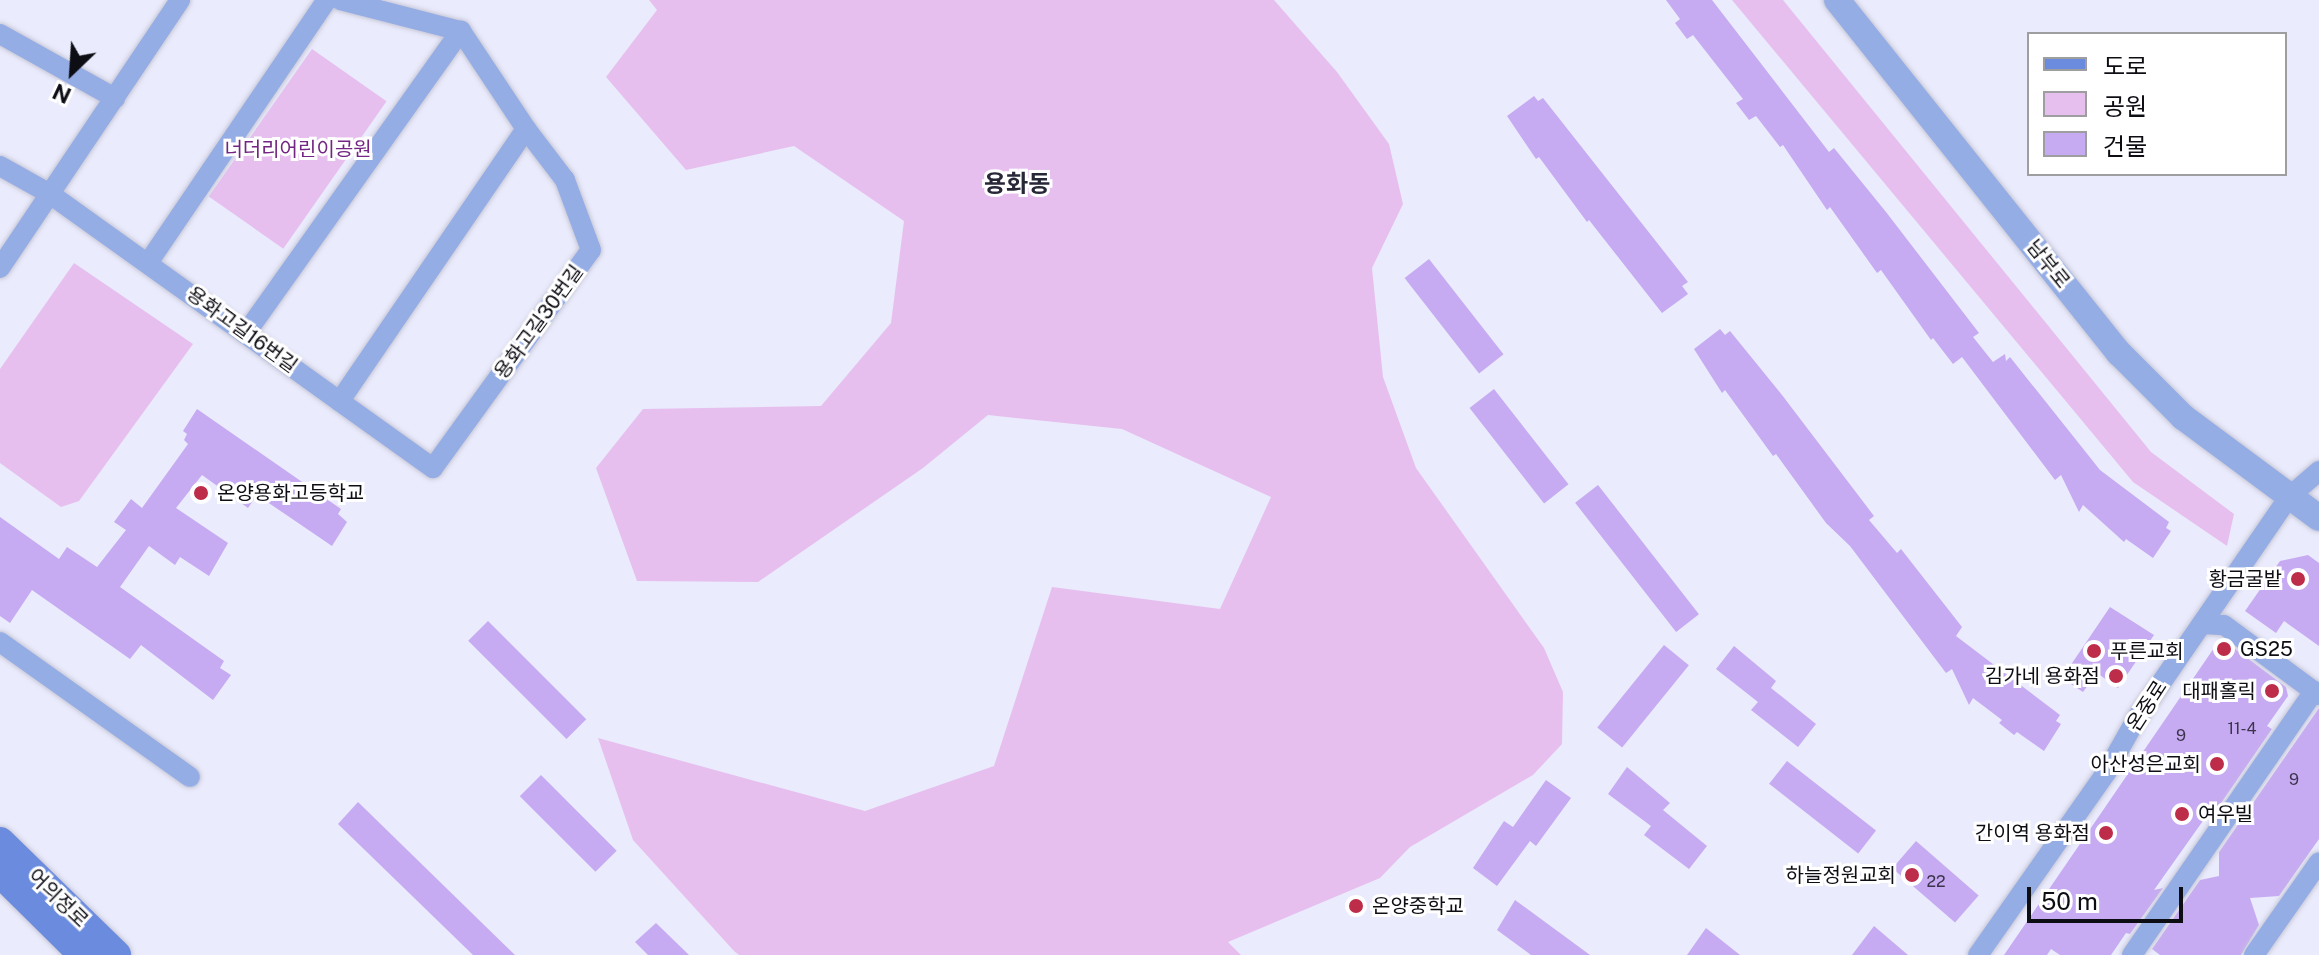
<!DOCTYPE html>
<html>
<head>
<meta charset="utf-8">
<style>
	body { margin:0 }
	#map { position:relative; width:2319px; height:955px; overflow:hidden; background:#eaebfc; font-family:"Public Sans","Noto Sans KR",sans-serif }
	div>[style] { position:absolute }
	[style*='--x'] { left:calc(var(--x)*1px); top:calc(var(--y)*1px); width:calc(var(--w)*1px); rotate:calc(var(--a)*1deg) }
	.green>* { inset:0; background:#e7bfef; transform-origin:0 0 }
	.building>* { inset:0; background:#c7abf2; transform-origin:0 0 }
	.roads { filter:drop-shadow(0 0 2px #c7c7d7) drop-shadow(0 0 2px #c7c7d7) }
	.minor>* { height:20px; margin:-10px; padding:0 10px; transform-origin:10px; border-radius:10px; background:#95ade5 }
	.tertiary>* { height:26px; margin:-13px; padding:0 13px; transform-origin:13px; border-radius:13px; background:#95ade5 }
	.secondary>* { height:30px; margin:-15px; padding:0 15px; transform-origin:15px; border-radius:15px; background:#6b8cde }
	.dots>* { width:22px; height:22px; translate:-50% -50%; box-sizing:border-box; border:4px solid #fff; border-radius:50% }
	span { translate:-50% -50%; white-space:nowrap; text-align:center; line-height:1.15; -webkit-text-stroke:6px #fff; paint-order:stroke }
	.number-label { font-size:16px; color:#3c344c }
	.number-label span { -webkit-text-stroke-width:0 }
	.park-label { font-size:20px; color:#722582 }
	.street-label { font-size:20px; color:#0d0d14 }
	.poi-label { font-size:20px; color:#0d0d14 }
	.left { translate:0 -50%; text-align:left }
	.right { translate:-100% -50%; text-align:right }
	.quarter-label { font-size:24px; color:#272737; font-weight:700 }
	.legend { position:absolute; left:2027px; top:32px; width:260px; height:144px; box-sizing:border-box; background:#fff; border:2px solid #9e9ea1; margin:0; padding:10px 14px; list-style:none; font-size:24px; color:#0d0d14 }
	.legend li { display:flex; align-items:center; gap:16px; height:40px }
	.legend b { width:40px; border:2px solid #9e9ea1 }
	.north { position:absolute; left:32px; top:32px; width:80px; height:80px; -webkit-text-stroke:6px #fff; paint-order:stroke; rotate:205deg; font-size:22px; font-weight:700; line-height:32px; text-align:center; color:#0d0d14 }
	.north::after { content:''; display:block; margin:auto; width:28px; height:36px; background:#0d0d14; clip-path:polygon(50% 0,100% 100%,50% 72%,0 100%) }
	.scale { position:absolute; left:2027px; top:887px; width:156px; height:36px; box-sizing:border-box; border:4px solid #0d0d14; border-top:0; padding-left:10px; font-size:24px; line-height:28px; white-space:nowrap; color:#0d0d14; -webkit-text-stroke:6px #fff; paint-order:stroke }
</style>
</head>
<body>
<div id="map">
	<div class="green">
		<i style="clip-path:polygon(649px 0,1274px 0,1337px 72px,1389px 144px,1403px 204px,1372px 268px,1383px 377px,1416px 468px,1544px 648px,1563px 692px,1562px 744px,1533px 775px,1410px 847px,1380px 878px,1228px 942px,1241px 955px,739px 955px,734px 951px,633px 840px,598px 738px,865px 811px,994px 766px,1052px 587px,1220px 609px,1271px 497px,1122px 429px,988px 415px,923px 468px,758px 582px,637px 581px,596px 468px,643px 409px,821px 406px,891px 323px,904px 221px,794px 146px,686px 170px,606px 77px,657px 10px)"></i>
		<i style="clip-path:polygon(1732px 0,1783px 0,2151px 452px,2234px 514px,2227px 546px,2133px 482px)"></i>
		<i style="left:312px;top:49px;width:91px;height:180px;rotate:35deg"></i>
		<i style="clip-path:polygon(74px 263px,193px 344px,79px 501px,61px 507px,0 463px,0 369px)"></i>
	</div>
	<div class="building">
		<i style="clip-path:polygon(1666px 0,1712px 0,1829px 152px,1834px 148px,1886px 212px,1979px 333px,1973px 337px,1993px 362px,2005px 354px,2006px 361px,2010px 357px,2100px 470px,2169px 522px,2166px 528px,2171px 531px,2153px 558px,2126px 539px,2124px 542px,2083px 505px,2079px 512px,2061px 475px,2055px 480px,1962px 357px,1953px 364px,1933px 338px,1931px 340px,1881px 270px,1877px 273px,1830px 207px,1827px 210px,1783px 145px,1780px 147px,1756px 116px,1749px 120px,1736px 103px,1743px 99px,1693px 35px,1687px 39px,1675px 23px,1680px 19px)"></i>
		<i style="clip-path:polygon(1534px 96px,1538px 101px,1543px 98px,1688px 282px,1682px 286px,1688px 294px,1662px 313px,1589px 220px,1587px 222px,1539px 157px,1536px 159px,1507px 116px)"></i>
		<i style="left:1429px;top:259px;width:121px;height:31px;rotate:52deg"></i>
		<i style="clip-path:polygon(1720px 329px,1725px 335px,1730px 331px,1782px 395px,1874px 516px,1869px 520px,1897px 553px,1901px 549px,1962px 627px,1956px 636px,2060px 715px,2056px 721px,2061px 724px,2044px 751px,2017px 732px,2014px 735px,1999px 723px,2002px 720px,1973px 698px,1969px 705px,1952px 669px,1946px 673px,1850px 546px,1826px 523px,1776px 454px,1773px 456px,1725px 390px,1722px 393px,1694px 349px)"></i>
		<i style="left:1494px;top:389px;width:121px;height:31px;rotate:52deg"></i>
		<i style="clip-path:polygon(197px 409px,341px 509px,338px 514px,347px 522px,332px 546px,257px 495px,248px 508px,202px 475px,176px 508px,228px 543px,209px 576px,180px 557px,175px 565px,149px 546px,120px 587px,224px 661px,220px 668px,231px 675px,213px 700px,141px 645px,130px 659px,32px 590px,10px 623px,0 616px,0 517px,59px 559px,67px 547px,97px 567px,126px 530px,114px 522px,131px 499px,142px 508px,188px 444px,184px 440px,187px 434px,183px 431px)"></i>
		<i style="left:1598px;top:485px;width:164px;height:29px;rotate:52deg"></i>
		<i style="clip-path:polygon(2308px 555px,2319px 563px,2319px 646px,2284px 621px,2276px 633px,2245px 611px,2280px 561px)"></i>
		<i style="clip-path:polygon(2110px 607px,2154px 635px,2118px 688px,2097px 673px,2083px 692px,2062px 678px)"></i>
		<i style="left:488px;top:621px;width:139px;height:28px;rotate:45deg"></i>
		<i style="clip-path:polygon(2226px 642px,2286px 687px,2288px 696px,2267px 726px,2272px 729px,2217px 809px,2217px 801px,2154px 890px,2163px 888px,2130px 934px,2126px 933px,2111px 955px,2060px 955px,2051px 949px,2047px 955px,2004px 955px,2214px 648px)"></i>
		<i style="left:1664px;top:645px;width:32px;height:106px;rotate:39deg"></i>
		<i style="clip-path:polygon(1734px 646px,1776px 681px,1771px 688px,1816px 724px,1798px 747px,1751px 710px,1758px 702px,1716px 669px)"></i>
		<i style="clip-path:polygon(2319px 708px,2319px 839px,2279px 896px,2250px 898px,2259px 925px,2241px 955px,2160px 955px,2152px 949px,2200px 880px,2219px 876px,2219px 852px)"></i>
		<i style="left:1787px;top:761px;width:113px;height:29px;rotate:38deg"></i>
		<i style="clip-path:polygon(1627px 767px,1670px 803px,1663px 810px,1707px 846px,1689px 869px,1644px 835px,1651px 826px,1608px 794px)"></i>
		<i style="left:541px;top:775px;width:107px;height:30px;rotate:45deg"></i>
		<i style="clip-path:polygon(1546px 780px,1571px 798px,1536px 846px,1530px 841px,1497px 886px,1473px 868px,1504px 821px,1513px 827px)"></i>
		<i style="clip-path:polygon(358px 802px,515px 955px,473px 955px,338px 824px)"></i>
		<i style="left:1916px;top:841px;width:83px;height:36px;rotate:41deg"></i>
		<i style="clip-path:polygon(1515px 900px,1590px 955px,1531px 955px,1497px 930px)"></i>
		<i style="clip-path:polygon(656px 923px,689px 955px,648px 955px,635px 942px)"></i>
		<i style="clip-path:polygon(1874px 926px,1908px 955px,1852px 955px)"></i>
		<i style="clip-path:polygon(1706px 928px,1740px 955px,1687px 955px)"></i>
	</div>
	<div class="roads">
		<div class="minor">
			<i style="--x:340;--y:0;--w:125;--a:14.4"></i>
			<i style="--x:461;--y:31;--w:118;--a:56.4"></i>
			<i style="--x:0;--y:34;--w:132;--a:29.1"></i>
			<i style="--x:0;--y:166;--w:57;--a:29.2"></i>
			<i style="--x:50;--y:194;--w:471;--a:35.6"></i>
			<i style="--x:433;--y:468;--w:269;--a:-54.1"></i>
			<i style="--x:591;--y:250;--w:75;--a:-110.4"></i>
			<i style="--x:565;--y:180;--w:64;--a:-127.4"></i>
			<i style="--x:526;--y:129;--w:330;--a:124.4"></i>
			<i style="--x:148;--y:263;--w:318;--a:-55.8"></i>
			<i style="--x:0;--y:268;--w:323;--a:-56.1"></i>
			<i style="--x:246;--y:333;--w:371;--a:-54.6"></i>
			<i style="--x:2202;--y:624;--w:22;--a:3"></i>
			<i style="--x:2224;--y:625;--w:118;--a:36.4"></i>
			<i style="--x:0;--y:642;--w:233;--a:35.4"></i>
			<i style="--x:1978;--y:955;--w:223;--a:-54.9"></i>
			<i style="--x:2106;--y:773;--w:63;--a:-60.6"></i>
			<i style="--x:2137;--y:718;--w:268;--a:-55.5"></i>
			<i style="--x:2289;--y:497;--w:40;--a:-41"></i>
			<i style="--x:2132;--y:955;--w:321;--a:-55.4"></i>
			<i style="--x:2254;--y:955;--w:113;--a:-55"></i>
		</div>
		<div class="tertiary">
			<i style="--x:1837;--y:0;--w:452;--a:51.4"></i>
			<i style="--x:2119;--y:353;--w:91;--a:45"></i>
			<i style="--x:2183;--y:417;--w:169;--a:36.6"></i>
		</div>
		<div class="secondary">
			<i style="--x:0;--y:842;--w:162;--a:44.2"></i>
			<i style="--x:0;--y:872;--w:118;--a:44.7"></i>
		</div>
	</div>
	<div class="dots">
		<i style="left:201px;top:493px;background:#bd2c49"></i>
		<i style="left:2298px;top:579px;background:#bd2c49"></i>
		<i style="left:2224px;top:649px;background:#bd2c49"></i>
		<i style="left:2094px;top:651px;background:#bd2c49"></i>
		<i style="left:2116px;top:676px;background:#bd2c49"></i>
		<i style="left:2272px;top:691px;background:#bd2c49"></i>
		<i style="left:2217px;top:764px;background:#bd2c49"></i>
		<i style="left:2182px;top:814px;background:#bd2c49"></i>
		<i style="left:2106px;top:833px;background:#bd2c49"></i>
		<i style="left:1912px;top:875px;background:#bd2c49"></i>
		<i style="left:1356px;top:906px;background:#bd2c49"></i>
	</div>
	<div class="number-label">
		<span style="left:2242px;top:729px">11-4</span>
		<span style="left:2181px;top:736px">9</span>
		<span style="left:2294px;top:780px">9</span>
		<span style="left:1936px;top:882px">22</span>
	</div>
	<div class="park-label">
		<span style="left:298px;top:149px">너더리어린이공원</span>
	</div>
	<div class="street-label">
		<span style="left:2048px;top:264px;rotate:51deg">남부로</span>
		<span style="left:539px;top:322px;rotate:-54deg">용화고길30번길</span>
		<span style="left:242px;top:330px;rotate:36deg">용화고길16번길</span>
		<span style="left:2147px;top:706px;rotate:-57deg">온중로</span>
		<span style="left:58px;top:898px;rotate:44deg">어의정로</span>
	</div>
	<div class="poi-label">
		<span class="left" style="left:217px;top:493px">온양용화고등학교</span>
		<span class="right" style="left:2282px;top:579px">황금굴밭</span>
		<span class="left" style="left:2240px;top:649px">GS25</span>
		<span class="left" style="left:2110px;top:651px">푸른교회</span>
		<span class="right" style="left:2100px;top:676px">김가네 용화점</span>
		<span class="right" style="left:2256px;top:691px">대패홀릭</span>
		<span class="right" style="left:2201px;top:764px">아산성은교회</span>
		<span class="left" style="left:2198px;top:814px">여우빌</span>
		<span class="right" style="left:2090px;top:833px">간이역 용화점</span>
		<span class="right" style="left:1896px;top:875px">하늘정원교회</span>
		<span class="left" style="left:1372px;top:906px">온양중학교</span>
	</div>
	<div class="quarter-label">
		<span style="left:1017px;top:184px">용화동</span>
	</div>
	<ul class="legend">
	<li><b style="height:10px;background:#6b8cde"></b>도로</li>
	<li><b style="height:22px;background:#e7bfef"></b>공원</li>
	<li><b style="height:22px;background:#c7abf2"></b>건물</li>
	</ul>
	<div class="north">N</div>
	<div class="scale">50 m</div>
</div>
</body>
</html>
